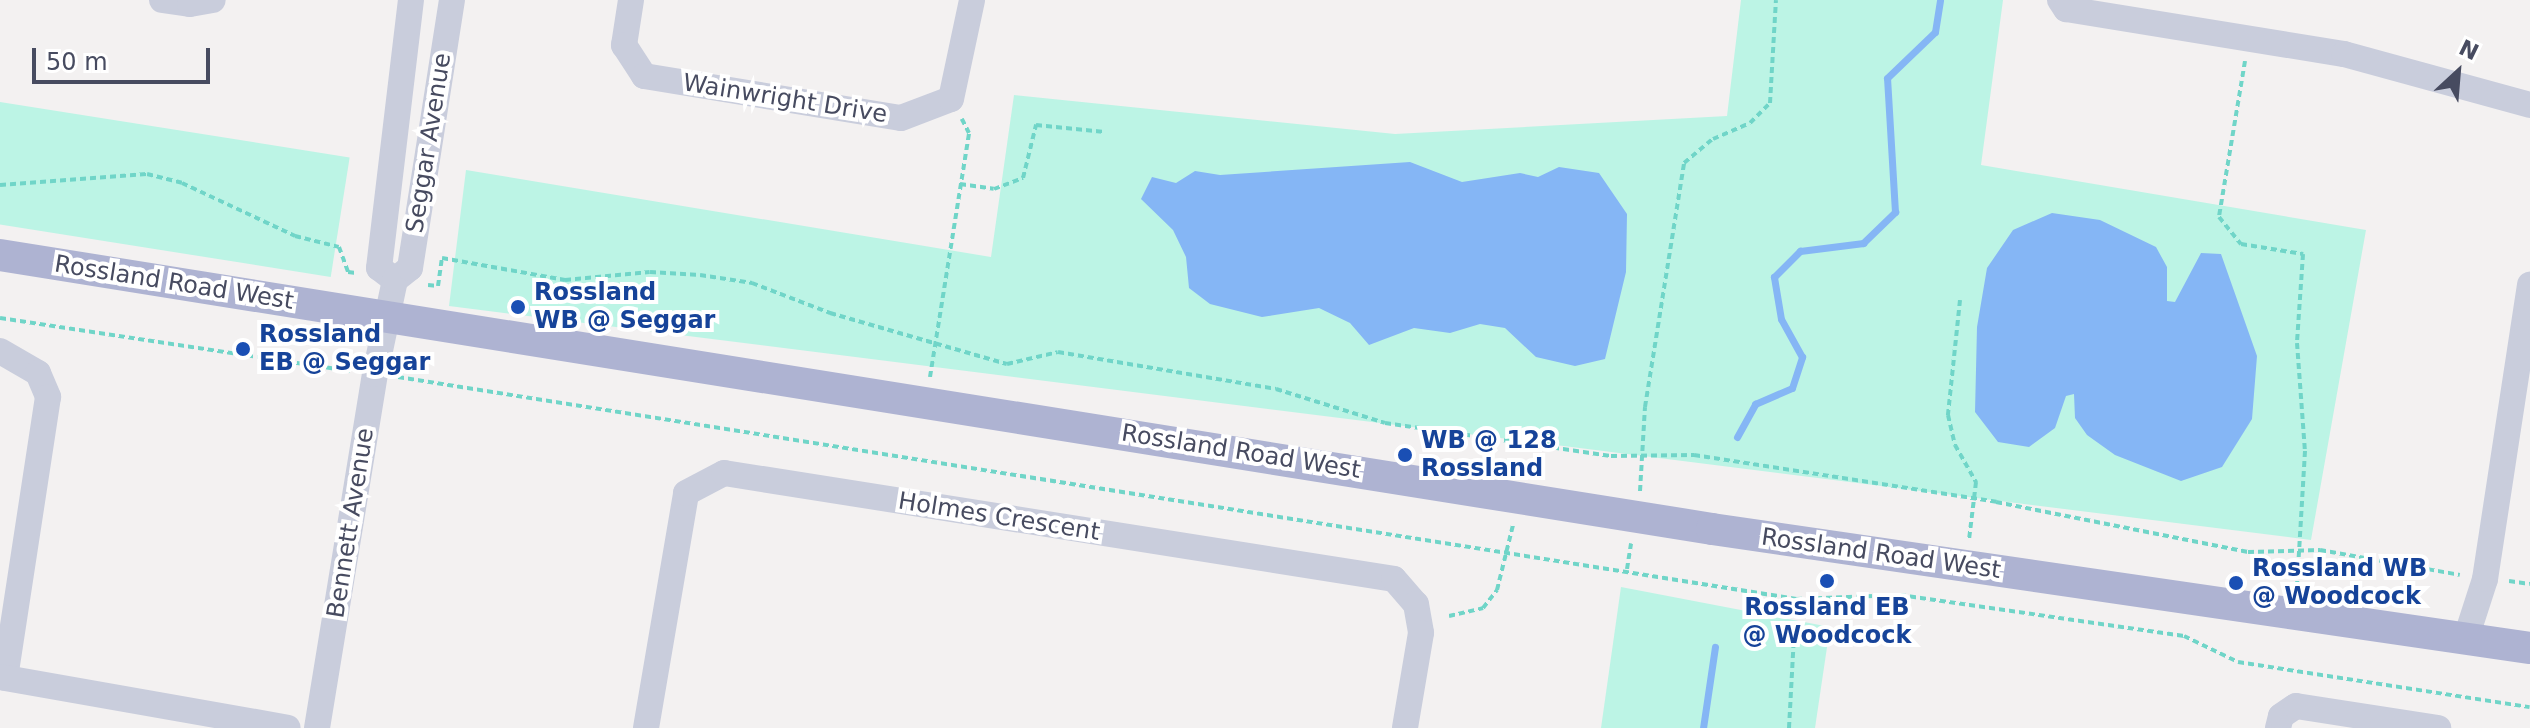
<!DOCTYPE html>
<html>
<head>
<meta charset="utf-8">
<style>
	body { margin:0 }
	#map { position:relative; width:2530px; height:728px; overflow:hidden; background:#f3f1f1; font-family:"DejaVu Sans",sans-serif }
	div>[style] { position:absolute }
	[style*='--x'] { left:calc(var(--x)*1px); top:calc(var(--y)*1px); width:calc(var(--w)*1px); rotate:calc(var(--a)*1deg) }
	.green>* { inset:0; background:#bcf4e5; transform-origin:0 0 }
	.water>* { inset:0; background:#85b6f5 }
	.stream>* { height:7px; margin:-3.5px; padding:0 3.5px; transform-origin:3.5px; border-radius:3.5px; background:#85b6f5 }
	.path>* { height:4px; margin-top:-2px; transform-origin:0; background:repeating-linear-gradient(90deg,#70d5c8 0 6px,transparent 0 10px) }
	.minor>* { height:26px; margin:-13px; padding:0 13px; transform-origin:13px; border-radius:13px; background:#c9cddc }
	.major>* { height:32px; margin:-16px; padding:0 16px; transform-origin:16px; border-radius:16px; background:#aeb3d2 }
	.dots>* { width:22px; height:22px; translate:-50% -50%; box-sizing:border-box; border:4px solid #fff; border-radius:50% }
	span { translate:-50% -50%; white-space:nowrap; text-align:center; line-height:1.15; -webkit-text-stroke:8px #fff; paint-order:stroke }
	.street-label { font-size:24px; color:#474b60 }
	.transit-label { font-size:24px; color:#164399; font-weight:700 }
	.left { translate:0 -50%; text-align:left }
	.north { position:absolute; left:2418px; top:32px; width:80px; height:80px; -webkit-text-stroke:6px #fff; paint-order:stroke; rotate:26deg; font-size:22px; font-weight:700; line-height:32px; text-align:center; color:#474b60 }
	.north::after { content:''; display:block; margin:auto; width:28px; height:36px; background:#474b60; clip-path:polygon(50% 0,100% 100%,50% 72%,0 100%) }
	.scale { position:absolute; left:32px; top:48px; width:178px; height:36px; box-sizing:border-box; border:4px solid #474b60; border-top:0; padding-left:10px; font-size:24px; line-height:28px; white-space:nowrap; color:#474b60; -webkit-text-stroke:6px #fff; paint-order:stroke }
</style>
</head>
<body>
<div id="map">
	<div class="green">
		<i style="clip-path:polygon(1741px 0,2003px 0,1981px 165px,2366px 230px,2311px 540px,449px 306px,466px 170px,991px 257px,1014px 95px,1395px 134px,1727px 116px)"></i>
		<i style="left:0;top:102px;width:354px;height:121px;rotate:9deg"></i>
		<i style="clip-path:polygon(1621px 587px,1830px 627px,1815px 728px,1601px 728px)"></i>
	</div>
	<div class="water">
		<i style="clip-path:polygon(1410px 162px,1462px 182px,1520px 173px,1538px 177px,1559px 167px,1599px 173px,1627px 214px,1626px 272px,1605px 359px,1575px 366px,1536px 357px,1505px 328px,1480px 324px,1450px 333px,1414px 328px,1369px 345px,1350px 323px,1319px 308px,1262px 317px,1210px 304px,1189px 288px,1186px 257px,1173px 230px,1141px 199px,1152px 177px,1176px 183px,1195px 171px,1220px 175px)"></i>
		<i style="clip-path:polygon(2052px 213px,2100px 220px,2156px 247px,2167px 267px,2167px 301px,2175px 302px,2201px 253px,2221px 254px,2257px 356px,2252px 419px,2222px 467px,2181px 481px,2115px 455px,2087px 435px,2075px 418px,2074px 394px,2066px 396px,2055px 428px,2029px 447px,1998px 442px,1975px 412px,1977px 327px,1987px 268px,2013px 230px)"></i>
	</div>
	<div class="stream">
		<i style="--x:1737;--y:437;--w:38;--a:-61"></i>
		<i style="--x:1755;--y:404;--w:40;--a:-23.4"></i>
		<i style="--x:1792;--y:388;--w:33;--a:-72"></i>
		<i style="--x:1802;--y:357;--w:43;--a:-118.9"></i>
		<i style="--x:1781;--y:319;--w:43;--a:-99.5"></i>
		<i style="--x:1774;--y:277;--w:37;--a:-45"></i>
		<i style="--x:1800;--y:251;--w:64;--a:-7.2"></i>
		<i style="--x:1863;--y:243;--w:45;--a:-44.1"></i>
		<i style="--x:1895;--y:212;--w:134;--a:-93.4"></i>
		<i style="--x:1887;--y:78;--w:66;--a:-43.8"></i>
		<i style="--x:1935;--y:32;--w:32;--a:-81"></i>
		<i style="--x:1703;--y:728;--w:82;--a:-81.6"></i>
	</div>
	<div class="path">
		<i style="--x:2245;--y:61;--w:158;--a:99.5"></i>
		<i style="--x:2219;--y:217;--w:35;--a:51"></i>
		<i style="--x:2241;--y:244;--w:63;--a:9.2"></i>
		<i style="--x:2303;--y:254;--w:89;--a:93.9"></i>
		<i style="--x:2297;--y:343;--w:108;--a:85.8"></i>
		<i style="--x:2305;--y:451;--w:134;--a:93.4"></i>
		<i style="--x:960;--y:184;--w:34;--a:8"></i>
		<i style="--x:994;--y:189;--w:31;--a:-21"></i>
		<i style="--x:1023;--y:178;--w:55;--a:-76.2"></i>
		<i style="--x:1036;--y:125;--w:69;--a:5.8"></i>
		<i style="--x:0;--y:185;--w:147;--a:-4.3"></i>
		<i style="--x:147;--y:174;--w:36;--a:14"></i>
		<i style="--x:182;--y:183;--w:125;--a:25.1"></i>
		<i style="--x:295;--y:236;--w:45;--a:14"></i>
		<i style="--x:339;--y:247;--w:27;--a:70"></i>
		<i style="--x:348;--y:272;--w:8;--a:7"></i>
		<i style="--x:428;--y:285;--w:10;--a:6"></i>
		<i style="--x:438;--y:286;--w:28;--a:-82"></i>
		<i style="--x:442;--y:258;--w:125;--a:10.1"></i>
		<i style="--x:565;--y:280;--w:85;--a:-5.4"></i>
		<i style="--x:650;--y:272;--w:50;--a:3.4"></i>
		<i style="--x:700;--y:275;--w:53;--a:8.7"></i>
		<i style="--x:752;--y:283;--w:84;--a:21"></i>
		<i style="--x:830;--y:313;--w:184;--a:16.1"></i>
		<i style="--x:1007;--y:364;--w:52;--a:-13.2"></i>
		<i style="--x:1058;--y:352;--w:221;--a:9.6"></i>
		<i style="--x:1276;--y:389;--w:114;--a:17.3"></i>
		<i style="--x:1385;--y:423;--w:228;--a:8.3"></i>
		<i style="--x:1611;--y:456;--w:83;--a:-0.7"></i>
		<i style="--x:1694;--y:455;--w:306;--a:8.8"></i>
		<i style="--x:1996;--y:502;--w:257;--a:11.2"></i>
		<i style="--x:2248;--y:552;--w:72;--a:-1.6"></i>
		<i style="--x:2320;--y:550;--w:142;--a:10.1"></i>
		<i style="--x:1960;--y:300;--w:116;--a:96"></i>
		<i style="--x:1948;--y:415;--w:31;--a:77"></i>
		<i style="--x:1955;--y:445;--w:43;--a:60.4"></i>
		<i style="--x:1976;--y:482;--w:58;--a:96.9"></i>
		<i style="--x:0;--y:318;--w:354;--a:8.6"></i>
		<i style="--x:398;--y:377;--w:1416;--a:9.02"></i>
		<i style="--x:1796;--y:599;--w:104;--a:-2.2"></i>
		<i style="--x:1900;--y:595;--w:287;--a:8.2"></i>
		<i style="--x:2184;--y:636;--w:60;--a:25.7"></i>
		<i style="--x:2238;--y:662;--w:295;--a:8.8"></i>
		<i style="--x:930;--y:377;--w:247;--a:-80.9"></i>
		<i style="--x:969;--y:133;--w:16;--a:-117"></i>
		<i style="--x:1640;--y:491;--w:84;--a:-86.6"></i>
		<i style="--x:1645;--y:407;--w:247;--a:-80.9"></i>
		<i style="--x:1684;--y:163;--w:38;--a:-40"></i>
		<i style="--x:1713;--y:139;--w:40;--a:-23.4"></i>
		<i style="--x:1750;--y:123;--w:28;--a:-45"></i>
		<i style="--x:1770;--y:103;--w:103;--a:-86.7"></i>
		<i style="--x:1627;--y:569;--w:26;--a:-81"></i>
		<i style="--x:2509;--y:581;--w:21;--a:8"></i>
		<i style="--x:1449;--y:616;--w:35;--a:-13"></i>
		<i style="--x:1483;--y:608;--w:23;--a:-52"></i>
		<i style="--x:1497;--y:590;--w:67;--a:-76.2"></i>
		<i style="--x:1789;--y:728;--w:129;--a:-86.9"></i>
	</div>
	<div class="minor">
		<i style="--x:162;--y:0;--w:28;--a:8"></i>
		<i style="--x:190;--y:4;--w:23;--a:-10"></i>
		<i style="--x:631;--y:0;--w:46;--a:98.8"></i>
		<i style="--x:624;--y:45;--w:37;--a:57"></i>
		<i style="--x:644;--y:76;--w:260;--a:9.3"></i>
		<i style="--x:901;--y:118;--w:53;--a:-20.8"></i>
		<i style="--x:951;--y:99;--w:101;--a:-78"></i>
		<i style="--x:2060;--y:0;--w:11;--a:56"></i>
		<i style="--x:2066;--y:9;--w:282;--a:9.2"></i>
		<i style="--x:2344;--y:54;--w:193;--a:15.3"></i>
		<i style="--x:395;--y:280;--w:20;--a:-143"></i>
		<i style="--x:379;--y:268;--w:270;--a:-83.2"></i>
		<i style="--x:0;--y:351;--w:44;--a:30.1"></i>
		<i style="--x:38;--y:373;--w:26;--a:67"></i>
		<i style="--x:48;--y:397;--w:284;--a:98.7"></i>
		<i style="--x:2466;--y:638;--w:62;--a:-72.1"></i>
		<i style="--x:2485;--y:579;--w:298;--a:-81.3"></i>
		<i style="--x:0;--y:677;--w:292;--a:10"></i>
		<i style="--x:317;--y:728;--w:359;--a:-80.7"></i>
		<i style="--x:375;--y:374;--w:96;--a:-78"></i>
		<i style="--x:395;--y:280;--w:19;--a:-39"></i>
		<i style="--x:410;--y:268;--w:271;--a:-81.1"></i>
		<i style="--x:646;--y:728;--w:238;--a:-80.3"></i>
		<i style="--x:686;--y:493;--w:43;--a:-27.8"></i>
		<i style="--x:724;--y:473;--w:678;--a:8.99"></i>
		<i style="--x:1394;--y:579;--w:33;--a:49"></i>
		<i style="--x:1416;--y:604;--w:29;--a:80"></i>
		<i style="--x:1421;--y:633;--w:96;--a:99.6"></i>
		<i style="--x:2278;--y:728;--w:12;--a:-76"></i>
		<i style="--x:2281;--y:716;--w:18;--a:-34"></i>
		<i style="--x:2296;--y:706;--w:144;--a:8.8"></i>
	</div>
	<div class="major">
		<i style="--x:0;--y:255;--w:1734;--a:9.09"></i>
		<i style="--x:1712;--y:529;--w:827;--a:8.28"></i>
	</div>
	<div class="dots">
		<i style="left:518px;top:307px;background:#1a4fb4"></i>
		<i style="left:243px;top:349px;background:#1a4fb4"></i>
		<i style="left:1405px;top:455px;background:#1a4fb4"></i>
		<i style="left:1827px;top:581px;background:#1a4fb4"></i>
		<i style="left:2236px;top:583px;background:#1a4fb4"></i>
	</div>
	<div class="street-label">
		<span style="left:785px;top:99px;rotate:9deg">Wainwright Drive</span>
		<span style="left:429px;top:143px;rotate:-81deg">Seggar Avenue</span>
		<span style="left:174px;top:283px;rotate:9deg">Rossland Road West</span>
		<span style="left:1241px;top:452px;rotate:9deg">Rossland Road West</span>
		<span style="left:999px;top:517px;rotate:9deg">Holmes Crescent</span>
		<span style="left:351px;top:523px;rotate:-81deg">Bennett Avenue</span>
		<span style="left:1881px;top:554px;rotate:8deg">Rossland Road West</span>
	</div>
	<div class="transit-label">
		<span class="left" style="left:534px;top:307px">Rossland<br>WB @ Seggar</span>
		<span class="left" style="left:259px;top:349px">Rossland<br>EB @ Seggar</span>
		<span class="left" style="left:1421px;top:455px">WB @ 128<br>Rossland</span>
		<span class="left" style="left:2252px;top:583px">Rossland WB<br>@ Woodcock</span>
		<span style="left:1827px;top:622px">Rossland EB<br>@ Woodcock</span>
	</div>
	<div class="north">N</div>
	<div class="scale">50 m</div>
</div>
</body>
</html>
